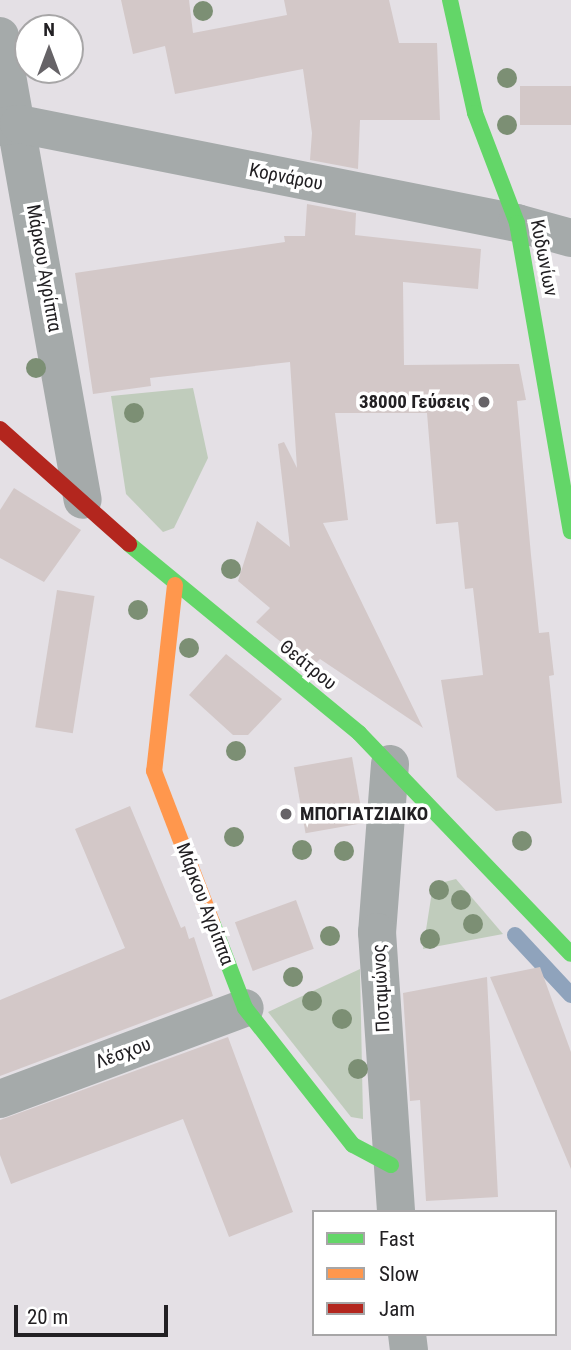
<!DOCTYPE html>
<html>
<head>
<meta charset="utf-8">
<style>
	body { margin:0 }
	#map { position:relative; width:571px; height:1350px; overflow:hidden; background:#e4e0e5; font-family:"Roboto Condensed",sans-serif }
	div>[style] { position:absolute }
	[style*='--x'] { left:calc(var(--x)*1px); top:calc(var(--y)*1px); width:calc(var(--w)*1px); rotate:calc(var(--a)*1deg) }
	.green>* { inset:0; background:#c0ccbc }
	.stream>* { height:16px; margin:-8px; padding:0 8px; transform-origin:8px; border-radius:8px; background:#8fa3bc }
	.building>* { inset:0; background:#d3c8c8; transform-origin:0 0 }
	.street>* { height:38px; margin:-19px; padding:0 19px; transform-origin:19px; border-radius:19px; background:#a5aaaa }
	.fast>* { height:16px; margin:-8px; padding:0 8px; transform-origin:8px; border-radius:8px; background:#63d668 }
	.slow>* { height:16px; margin:-8px; padding:0 8px; transform-origin:8px; border-radius:8px; background:#ff974d }
	.jam>* { height:16px; margin:-8px; padding:0 8px; transform-origin:8px; border-radius:8px; background:#b3261e }
	.trees>* { width:20px; height:20px; margin:-10px; border-radius:50%; background:#7c8f74 }
	.dots>* { width:19px; height:19px; translate:-50% -50%; box-sizing:border-box; border:4px solid #fff; border-radius:50% }
	span { translate:-50% -50%; white-space:nowrap; text-align:center; line-height:1.15; -webkit-text-stroke:7px #fff; paint-order:stroke }
	.street-label { font-size:19px; color:#222023 }
	.poi-label { font-size:19px; color:#222023; font-weight:700 }
	.right { translate:-100% -50%; text-align:right }
	.left { translate:0 -50%; text-align:left }
	.legend { position:absolute; left:312px; top:1210px; width:245px; height:126px; box-sizing:border-box; background:#fff; border:2px solid #a7a6a7; margin:0; padding:9px 12px; list-style:none; font-size:21px; color:#222023 }
	.legend li { display:flex; align-items:center; gap:14px; height:35px }
	.legend b { width:35px; border:2px solid #a7a6a7 }
	.north { position:absolute; left:14px; top:14px; width:70px; height:70px; box-sizing:border-box; background:#fff; border:2px solid #a7a6a7; border-radius:50%; rotate:0deg; font-size:19px; font-weight:700; line-height:28px; text-align:center; color:#222023 }
	.north::after { content:''; display:block; margin:auto; width:24px; height:32px; background:#666367; clip-path:polygon(50% 0,100% 100%,50% 72%,0 100%) }
	.scale { position:absolute; left:14px; top:1305px; width:154px; height:32px; box-sizing:border-box; border:4px solid #222023; border-top:0; padding-left:9px; font-size:21px; line-height:24px; white-space:nowrap; color:#222023; -webkit-text-stroke:5px #fff; paint-order:stroke }
</style>
</head>
<body>
<div id="map">
	<div class="green">
		<i style="clip-path:polygon(193px 388px,208px 458px,174px 528px,163px 532px,126px 494px,111px 396px)"></i>
		<i style="clip-path:polygon(456px 879px,503px 934px,423px 949px,433px 885px)"></i>
		<i style="clip-path:polygon(360px 969px,363px 1119px,351px 1117px,268px 1012px)"></i>
	</div>
	<div class="stream">
		<i style="--x:515;--y:935;--w:82;--a:47"></i>
	</div>
	<div class="building">
		<i style="clip-path:polygon(121px 0,189px 0,193px 33px,287px 15px,284px 0,389px 0,399px 43px,437px 43px,440px 120px,360px 120px,358px 169px,310px 160px,312px 133px,303px 69px,175px 94px,165px 46px,133px 54px)"></i>
		<i style="left:571px;top:86px;width:39px;height:51px;rotate:90deg"></i>
		<i style="clip-path:polygon(307px 204px,356px 213px,355px 235px,481px 249px,478px 289px,403px 282px,404px 365px,519px 364px,526px 400px,517px 401px,531px 555px,539px 633px,549px 632px,554px 675px,549px 676px,562px 803px,496px 811px,457px 777px,441px 680px,483px 675px,473px 588px,465px 589px,458px 522px,436px 524px,427px 413px,335px 413px,348px 520px,323px 523px,423px 728px,320px 659px,312px 667px,256px 622px,270px 608px,238px 581px,257px 521px,290px 547px,278px 444px,284px 442px,297px 468px,290px 362px,150px 378px,151px 386px,93px 394px,75px 273px,285px 242px,284px 236px,305px 236px)"></i>
		<i style="clip-path:polygon(14px 488px,81px 530px,44px 582px,0 558px,0 510px)"></i>
		<i style="left:57px;top:590px;width:38px;height:139px;rotate:9deg"></i>
		<i style="clip-path:polygon(226px 654px,282px 699px,248px 735px,233px 735px,189px 695px)"></i>
		<i style="left:352px;top:757px;width:67px;height:59px;rotate:80deg"></i>
		<i style="clip-path:polygon(130px 806px,181px 928px,185px 926px,189px 939px,194px 937px,213px 996px,0 1076px,0 1000px,125px 948px,75px 829px)"></i>
		<i style="left:296px;top:900px;width:52px;height:65px;rotate:70deg"></i>
		<i style="clip-path:polygon(540px 967px,571px 1052px,571px 1169px,490px 977px)"></i>
		<i style="clip-path:polygon(487px 977px,498px 1197px,426px 1201px,420px 1100px,410px 1101px,403px 993px)"></i>
		<i style="clip-path:polygon(228px 1037px,293px 1212px,229px 1237px,183px 1119px,11px 1184px,0 1155px,0 1120px)"></i>
	</div>
	<div class="street">
		<i style="--x:0;--y:36;--w:471;--a:79.9"></i>
		<i style="--x:0;--y:127;--w:19;--a:-9"></i>
		<i style="--x:19;--y:124;--w:508;--a:11.24"></i>
		<i style="--x:517;--y:223;--w:56;--a:15.5"></i>
		<i style="--x:390;--y:764;--w:169;--a:94.4"></i>
		<i style="--x:377;--y:932;--w:281;--a:86.1"></i>
		<i style="--x:0;--y:1099;--w:261;--a:-20.4"></i>
		<i style="--x:407;--y:1334;--w:16;--a:83"></i>
	</div>
	<div class="fast">
		<i style="--x:450;--y:0;--w:116;--a:77.5"></i>
		<i style="--x:475;--y:113;--w:118;--a:69.1"></i>
		<i style="--x:517;--y:223;--w:313;--a:80.1"></i>
		<i style="--x:129;--y:544;--w:298;--a:39.4"></i>
		<i style="--x:359;--y:733;--w:306;--a:46.2"></i>
		<i style="--x:212;--y:922;--w:92;--a:69"></i>
		<i style="--x:245;--y:1008;--w:174;--a:51.8"></i>
		<i style="--x:353;--y:1145;--w:43;--a:27.8"></i>
	</div>
	<div class="slow">
		<i style="--x:175;--y:585;--w:187;--a:96.4"></i>
		<i style="--x:154;--y:771;--w:162;--a:69"></i>
	</div>
	<div class="jam">
		<i style="--x:0;--y:429;--w:173;--a:41.7"></i>
	</div>
	<div class="trees">
		<i style="left:203px;top:11px"></i>
		<i style="left:507px;top:78px"></i>
		<i style="left:507px;top:125px"></i>
		<i style="left:36px;top:368px"></i>
		<i style="left:134px;top:413px"></i>
		<i style="left:231px;top:569px"></i>
		<i style="left:138px;top:610px"></i>
		<i style="left:189px;top:648px"></i>
		<i style="left:236px;top:751px"></i>
		<i style="left:234px;top:837px"></i>
		<i style="left:522px;top:841px"></i>
		<i style="left:302px;top:850px"></i>
		<i style="left:344px;top:851px"></i>
		<i style="left:439px;top:890px"></i>
		<i style="left:461px;top:900px"></i>
		<i style="left:473px;top:924px"></i>
		<i style="left:330px;top:936px"></i>
		<i style="left:430px;top:939px"></i>
		<i style="left:293px;top:977px"></i>
		<i style="left:312px;top:1001px"></i>
		<i style="left:342px;top:1019px"></i>
		<i style="left:358px;top:1069px"></i>
	</div>
	<div class="dots">
		<i style="left:484px;top:402px;background:#666367"></i>
		<i style="left:286px;top:814px;background:#666367"></i>
	</div>
	<div class="street-label">
		<span style="left:286px;top:177px;rotate:11deg">Κορνάρου</span>
		<span style="left:544px;top:258px;rotate:79deg">Κυδωνίων</span>
		<span style="left:44px;top:268px;rotate:80deg">Μάρκου Αγρίππα</span>
		<span style="left:308px;top:665px;rotate:39deg">Θεάτρου</span>
		<span style="left:205px;top:904px;rotate:69deg">Μάρκου Αγρίππα</span>
		<span style="left:381px;top:988px;rotate:-93deg">Ποταμώνος</span>
		<span style="left:123px;top:1053px;rotate:-20deg">Λέσχου</span>
	</div>
	<div class="poi-label">
		<span class="right" style="left:470px;top:402px">38000 Γεύσεις</span>
		<span class="left" style="left:300px;top:814px">ΜΠΟΓΙΑΤΖΙΔΙΚΟ</span>
	</div>
	<ul class="legend">
	<li><b style="height:9px;background:#63d668"></b>Fast</li>
	<li><b style="height:9px;background:#ff974d"></b>Slow</li>
	<li><b style="height:9px;background:#b3261e"></b>Jam</li>
	</ul>
	<div class="north">N</div>
	<div class="scale">20 m</div>
</div>
</body>
</html>
